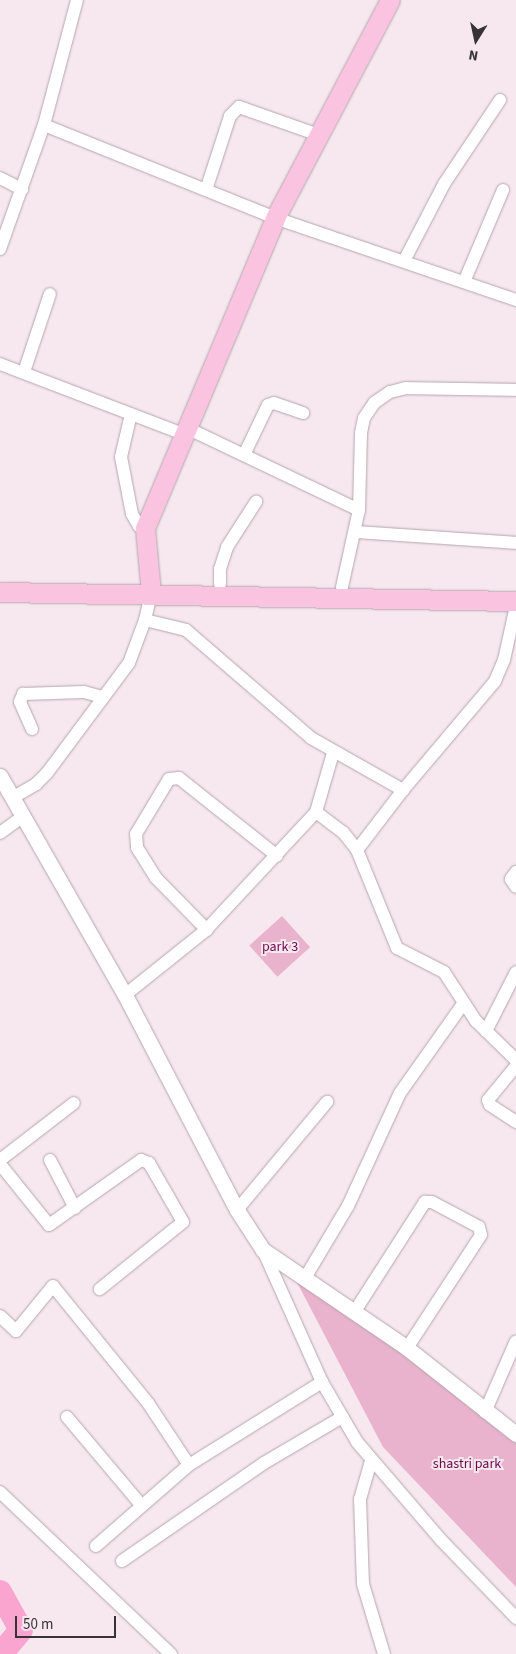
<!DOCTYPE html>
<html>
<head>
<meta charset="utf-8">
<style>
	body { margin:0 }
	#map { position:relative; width:516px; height:1654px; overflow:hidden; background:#f7e8ef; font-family:"Source Sans 3",sans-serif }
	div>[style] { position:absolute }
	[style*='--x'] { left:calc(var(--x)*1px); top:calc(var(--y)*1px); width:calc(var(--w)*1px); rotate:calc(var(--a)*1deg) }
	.green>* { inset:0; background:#e9b2cd; transform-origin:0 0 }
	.river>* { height:24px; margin:-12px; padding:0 12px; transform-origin:12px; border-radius:12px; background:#f9a5d0 }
	.roads { filter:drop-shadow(0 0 1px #b4a6ad) drop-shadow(0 0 1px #b4a6ad) }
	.minor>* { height:12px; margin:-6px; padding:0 6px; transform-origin:6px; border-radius:6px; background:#fff }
	.tertiary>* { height:15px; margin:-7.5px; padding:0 7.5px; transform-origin:7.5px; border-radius:7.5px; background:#fff }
	.primary>* { height:19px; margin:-9.5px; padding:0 9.5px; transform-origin:9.5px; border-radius:9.5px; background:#fac4e0 }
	span { translate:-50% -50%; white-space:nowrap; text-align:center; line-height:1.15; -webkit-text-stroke:4px #f7e8ef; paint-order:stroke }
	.park-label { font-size:14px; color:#6e0b4b }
	.north { position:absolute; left:451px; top:15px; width:50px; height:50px; -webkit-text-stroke:4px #f7e8ef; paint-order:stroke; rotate:190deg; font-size:14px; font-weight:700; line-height:20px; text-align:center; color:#373234 }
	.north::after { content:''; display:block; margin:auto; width:18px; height:22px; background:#373234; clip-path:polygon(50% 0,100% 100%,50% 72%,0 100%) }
	.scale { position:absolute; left:15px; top:1616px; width:101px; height:22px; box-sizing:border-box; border:2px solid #373234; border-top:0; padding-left:6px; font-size:15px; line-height:18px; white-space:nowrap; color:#373234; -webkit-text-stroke:4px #f7e8ef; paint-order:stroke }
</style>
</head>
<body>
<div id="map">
	<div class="green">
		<i style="left:282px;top:916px;width:42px;height:44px;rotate:48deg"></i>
		<i style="clip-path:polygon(289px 1267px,516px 1439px,516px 1587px,383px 1447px)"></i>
	</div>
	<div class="river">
		<i style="--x:0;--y:1592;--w:43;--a:61.1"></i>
		<i style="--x:21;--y:1630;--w:31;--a:130"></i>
	</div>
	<div class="roads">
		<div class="minor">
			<i style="--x:44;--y:125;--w:129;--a:-75.2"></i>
			<i style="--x:0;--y:178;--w:25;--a:27"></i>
			<i style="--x:206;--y:190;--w:78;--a:-72"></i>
			<i style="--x:230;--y:116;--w:13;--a:-45"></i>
			<i style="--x:239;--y:107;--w:85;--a:19.3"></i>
			<i style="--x:0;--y:249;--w:132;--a:-70.5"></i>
			<i style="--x:44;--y:125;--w:249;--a:21.9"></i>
			<i style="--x:275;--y:218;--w:255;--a:18.8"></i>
			<i style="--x:404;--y:261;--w:87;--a:-62.5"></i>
			<i style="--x:444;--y:184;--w:101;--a:-56.3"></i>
			<i style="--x:464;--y:282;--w:100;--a:-67"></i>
			<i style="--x:0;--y:364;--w:199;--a:20.9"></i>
			<i style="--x:24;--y:372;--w:82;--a:-71.6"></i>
			<i style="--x:131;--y:414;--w:44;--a:103.1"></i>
			<i style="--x:121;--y:457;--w:58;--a:79.1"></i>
			<i style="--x:132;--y:514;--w:14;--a:60"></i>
			<i style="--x:139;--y:526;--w:6;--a:18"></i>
			<i style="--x:189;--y:429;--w:188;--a:25.5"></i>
			<i style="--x:244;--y:455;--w:55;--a:-64.4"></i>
			<i style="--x:268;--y:405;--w:6;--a:-18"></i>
			<i style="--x:274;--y:403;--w:31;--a:19"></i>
			<i style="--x:355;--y:532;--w:161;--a:3.9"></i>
			<i style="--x:220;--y:584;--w:15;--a:-90"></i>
			<i style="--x:220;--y:569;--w:23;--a:-72"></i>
			<i style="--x:227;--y:547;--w:54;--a:-57.2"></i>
			<i style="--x:342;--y:587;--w:79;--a:-77.6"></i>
			<i style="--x:359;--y:510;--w:77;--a:-88.5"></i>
			<i style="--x:361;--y:433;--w:15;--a:-79"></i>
			<i style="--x:364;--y:418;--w:18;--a:-56"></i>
			<i style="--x:374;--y:403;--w:19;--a:-35"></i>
			<i style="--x:390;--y:392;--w:16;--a:-14"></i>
			<i style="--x:406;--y:388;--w:110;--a:1"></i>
			<i style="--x:145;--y:620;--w:42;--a:13.7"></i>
			<i style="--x:186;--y:630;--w:165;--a:40.8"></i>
			<i style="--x:311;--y:738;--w:106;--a:29.5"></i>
			<i style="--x:32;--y:729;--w:30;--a:-114"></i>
			<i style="--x:20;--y:702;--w:9;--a:-69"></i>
			<i style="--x:23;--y:694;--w:61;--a:-1.9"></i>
			<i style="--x:84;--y:692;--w:20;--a:15"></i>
			<i style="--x:333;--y:753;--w:61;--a:106.1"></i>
			<i style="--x:316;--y:812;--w:34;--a:37"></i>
			<i style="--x:343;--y:832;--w:23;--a:52"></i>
			<i style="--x:357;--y:850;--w:106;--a:67.8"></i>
			<i style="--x:397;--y:948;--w:53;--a:27.1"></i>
			<i style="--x:444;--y:972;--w:59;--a:56.9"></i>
			<i style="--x:476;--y:1021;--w:56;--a:44.3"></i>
			<i style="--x:12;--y:798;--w:28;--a:-30"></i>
			<i style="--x:36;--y:784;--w:16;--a:-45"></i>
			<i style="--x:47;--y:773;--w:137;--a:-53.3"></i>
			<i style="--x:129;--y:663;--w:46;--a:-69.6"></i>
			<i style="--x:145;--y:620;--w:28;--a:-77"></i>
			<i style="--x:0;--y:833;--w:27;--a:-36"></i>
			<i style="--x:357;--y:850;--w:76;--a:-52.5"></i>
			<i style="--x:403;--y:790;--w:143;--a:-49.8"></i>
			<i style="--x:495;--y:681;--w:23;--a:-67"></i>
			<i style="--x:504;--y:660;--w:55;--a:-77.5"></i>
			<i style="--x:516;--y:872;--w:9;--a:126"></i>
			<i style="--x:511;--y:879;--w:9;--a:58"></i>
			<i style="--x:207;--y:930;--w:73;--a:-134.4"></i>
			<i style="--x:156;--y:878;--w:36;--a:-122"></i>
			<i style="--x:137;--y:847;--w:13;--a:-94"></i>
			<i style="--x:136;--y:834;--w:64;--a:-59"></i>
			<i style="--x:169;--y:779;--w:10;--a:-6"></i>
			<i style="--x:179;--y:778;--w:125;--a:38.5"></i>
			<i style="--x:125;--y:995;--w:104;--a:-38.7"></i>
			<i style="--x:206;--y:930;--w:161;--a:-47"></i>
			<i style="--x:486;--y:1031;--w:66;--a:-63"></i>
			<i style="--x:516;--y:1066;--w:44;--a:129.5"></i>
			<i style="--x:488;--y:1100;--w:5;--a:68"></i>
			<i style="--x:490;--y:1105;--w:31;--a:33"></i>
			<i style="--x:0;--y:1160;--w:93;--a:-37.6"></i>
			<i style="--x:50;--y:1160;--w:54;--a:62.5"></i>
			<i style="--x:0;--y:1164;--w:78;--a:51.2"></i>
			<i style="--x:49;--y:1225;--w:113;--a:-35.2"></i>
			<i style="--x:141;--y:1160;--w:9;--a:21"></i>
			<i style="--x:149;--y:1163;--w:68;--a:60"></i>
			<i style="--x:183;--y:1222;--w:107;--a:141.1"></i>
			<i style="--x:237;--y:1210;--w:141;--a:-50.2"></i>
			<i style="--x:263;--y:1250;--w:145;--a:65.9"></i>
			<i style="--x:322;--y:1382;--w:69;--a:59.7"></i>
			<i style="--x:357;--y:1442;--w:130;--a:49.4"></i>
			<i style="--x:442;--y:1541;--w:107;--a:46.1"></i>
			<i style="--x:305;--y:1278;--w:84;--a:-59.2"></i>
			<i style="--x:348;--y:1206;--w:124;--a:-65.3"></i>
			<i style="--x:400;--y:1093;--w:109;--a:-54.7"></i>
			<i style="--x:355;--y:1311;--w:130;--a:-57.3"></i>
			<i style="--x:425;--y:1202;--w:7;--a:0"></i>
			<i style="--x:432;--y:1202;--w:53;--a:28"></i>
			<i style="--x:479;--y:1227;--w:8;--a:76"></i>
			<i style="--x:481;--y:1235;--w:135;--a:123.2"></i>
			<i style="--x:0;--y:1316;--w:22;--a:43"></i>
			<i style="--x:16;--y:1331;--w:58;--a:-50.6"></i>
			<i style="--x:53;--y:1286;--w:151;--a:50.9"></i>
			<i style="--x:148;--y:1403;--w:74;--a:56.5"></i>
			<i style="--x:485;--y:1412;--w:77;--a:-66.4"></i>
			<i style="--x:67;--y:1417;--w:115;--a:49.9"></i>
			<i style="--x:371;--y:1461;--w:40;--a:106"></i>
			<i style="--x:360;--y:1499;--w:85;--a:88"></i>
			<i style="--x:363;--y:1584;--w:73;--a:73.3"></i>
			<i style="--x:0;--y:1492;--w:236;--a:43.5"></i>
			<i style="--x:96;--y:1546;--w:123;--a:-41.1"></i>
			<i style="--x:189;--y:1465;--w:157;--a:-32"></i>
			<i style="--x:122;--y:1561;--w:173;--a:-34.6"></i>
			<i style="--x:264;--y:1463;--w:91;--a:-30.5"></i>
		</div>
		<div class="tertiary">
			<i style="--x:0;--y:776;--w:252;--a:60.3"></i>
			<i style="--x:125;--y:995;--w:242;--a:62.5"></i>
			<i style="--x:237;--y:1210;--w:48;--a:57"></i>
			<i style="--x:263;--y:1250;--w:174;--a:34.2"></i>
			<i style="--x:407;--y:1348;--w:139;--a:38.3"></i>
		</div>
		<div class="primary">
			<i style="--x:0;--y:592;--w:516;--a:1"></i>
			<i style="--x:151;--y:593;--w:65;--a:-95.3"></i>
			<i style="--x:145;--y:528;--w:336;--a:-67.2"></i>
			<i style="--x:275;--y:218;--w:246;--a:-62.2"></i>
		</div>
	</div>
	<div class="park-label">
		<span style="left:280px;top:947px">park 3</span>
		<span style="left:467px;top:1464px">shastri park</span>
	</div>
	<div class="north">N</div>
	<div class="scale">50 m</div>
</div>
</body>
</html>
